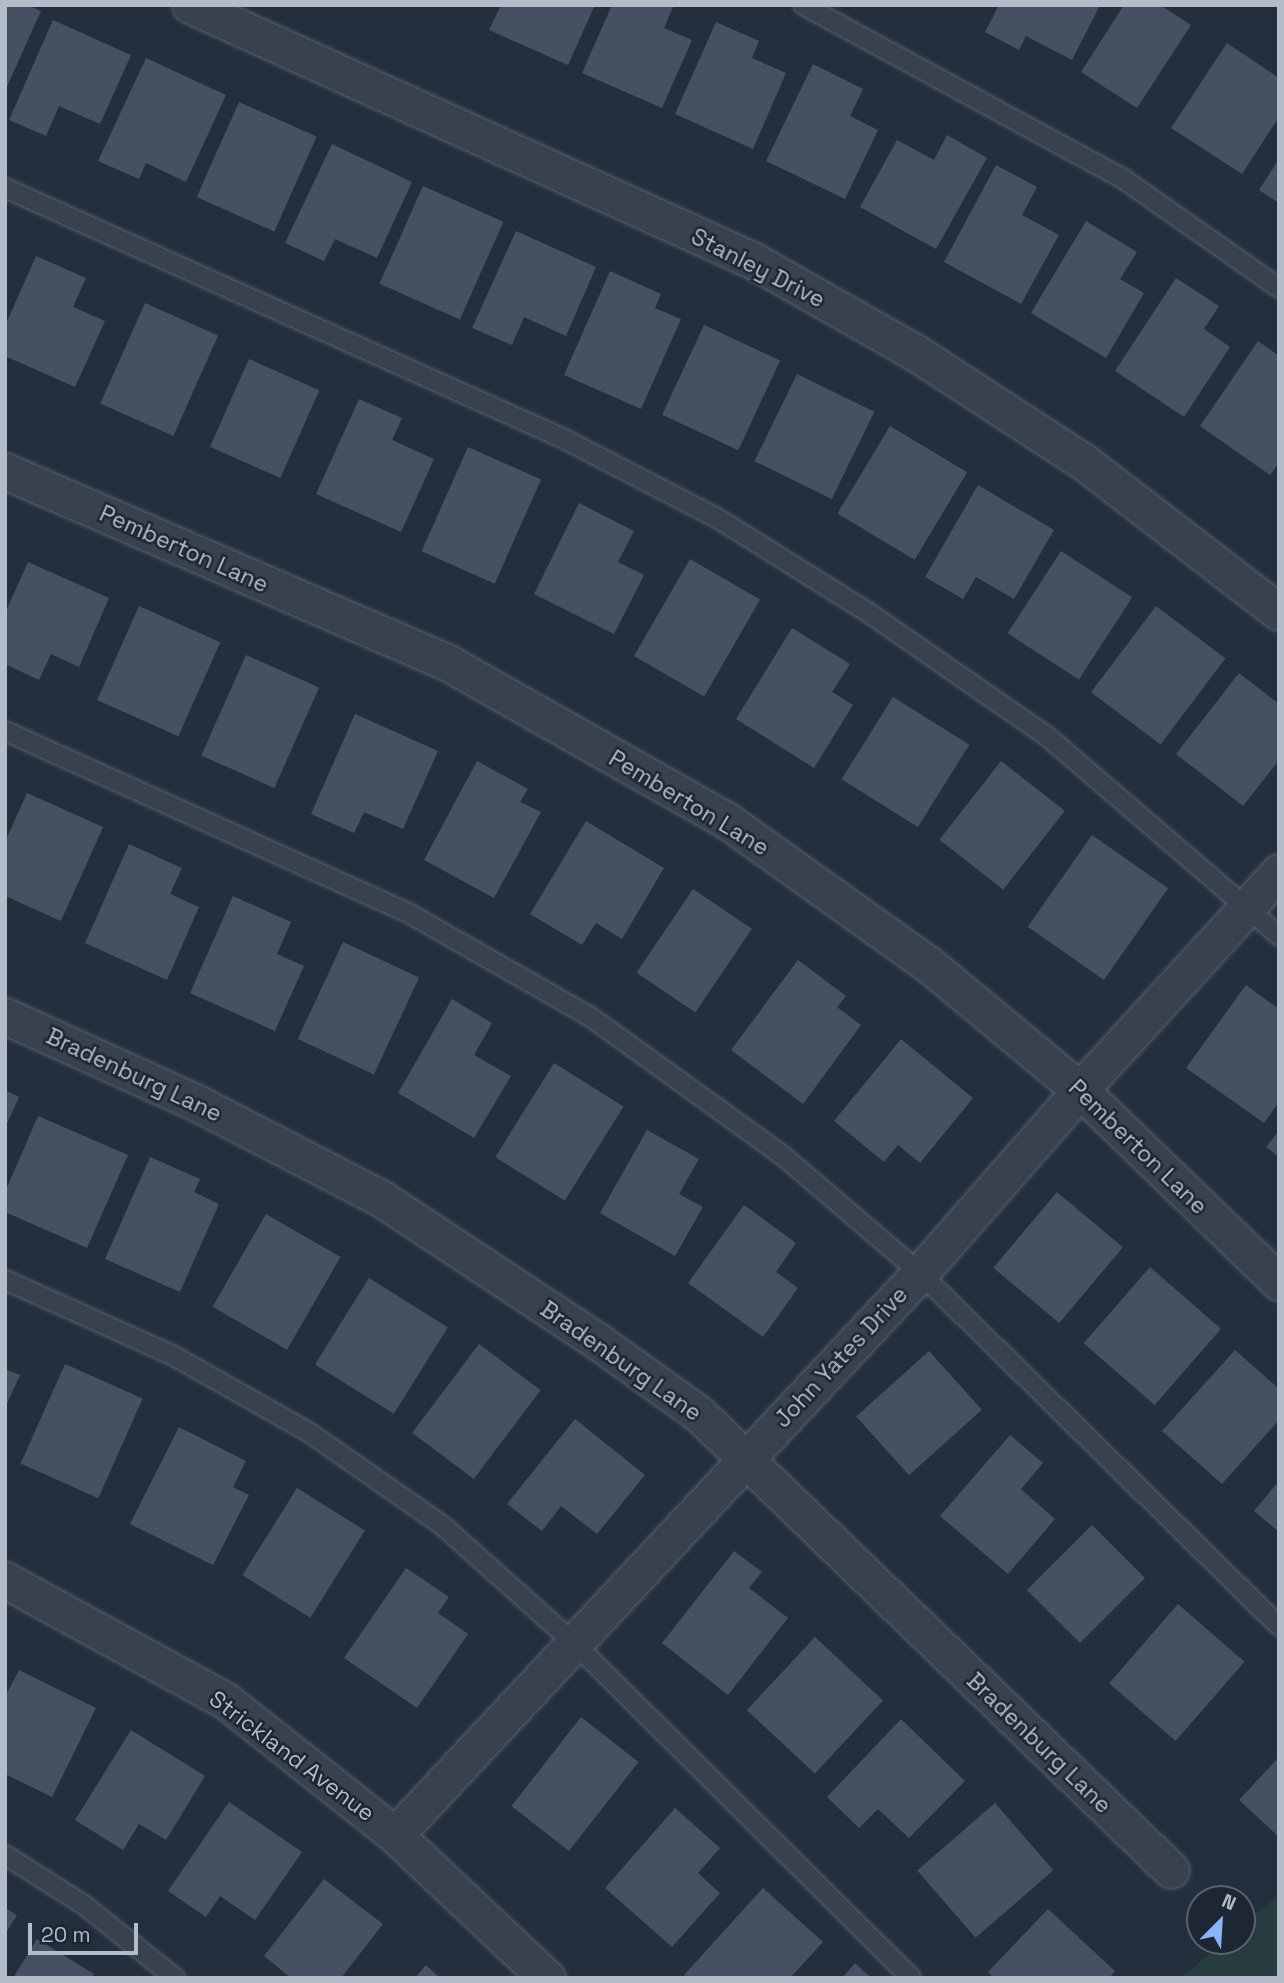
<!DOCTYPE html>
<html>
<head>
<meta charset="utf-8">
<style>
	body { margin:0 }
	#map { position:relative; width:1284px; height:1983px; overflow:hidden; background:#242f3e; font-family:"Space Grotesk",sans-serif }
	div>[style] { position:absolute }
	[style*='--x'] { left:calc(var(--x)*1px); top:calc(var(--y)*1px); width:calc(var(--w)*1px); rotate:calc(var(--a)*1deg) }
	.green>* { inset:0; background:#263c3f }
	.building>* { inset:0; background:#455162; transform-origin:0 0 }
	.roads { filter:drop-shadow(0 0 2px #565f6c) drop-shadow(0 0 2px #565f6c) }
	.service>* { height:18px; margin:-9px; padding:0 9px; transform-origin:9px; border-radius:9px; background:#38414e }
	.minor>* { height:35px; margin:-17.5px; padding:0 17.5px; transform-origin:17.5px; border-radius:17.5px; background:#38414e }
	span { translate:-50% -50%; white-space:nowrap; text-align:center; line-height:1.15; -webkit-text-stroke:5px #1d2633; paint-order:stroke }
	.street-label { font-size:23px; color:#b4bcc9 }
	.frame { position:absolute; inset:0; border:7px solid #b4bcc9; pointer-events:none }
	.north { position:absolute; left:1186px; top:1885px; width:70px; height:70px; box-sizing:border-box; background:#1d2633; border:2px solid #59626f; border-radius:50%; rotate:24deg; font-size:19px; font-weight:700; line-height:28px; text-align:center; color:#b4bcc9 }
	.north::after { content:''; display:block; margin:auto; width:24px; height:32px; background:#8ab4f8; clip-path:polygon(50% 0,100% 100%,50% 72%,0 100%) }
	.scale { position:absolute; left:28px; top:1923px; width:110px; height:32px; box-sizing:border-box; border:4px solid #b4bcc9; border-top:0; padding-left:9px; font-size:21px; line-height:24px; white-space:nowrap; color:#b4bcc9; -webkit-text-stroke:5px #1d2633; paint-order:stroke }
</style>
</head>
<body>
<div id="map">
	<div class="green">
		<i style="clip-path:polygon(1279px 1895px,1279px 1978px,1181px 1978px,1224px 1941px,1242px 1941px,1242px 1926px)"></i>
	</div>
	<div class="building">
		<i style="clip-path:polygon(5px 5px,27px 5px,41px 11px,5px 91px)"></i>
		<i style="clip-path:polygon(501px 5px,595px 5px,568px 65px,489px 30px)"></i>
		<i style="clip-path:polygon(612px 5px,674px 5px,664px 28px,692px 40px,662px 108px,582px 73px)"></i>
		<i style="clip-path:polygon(999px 5px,1100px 5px,1072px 60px,1026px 36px,1019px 50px,985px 32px)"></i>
		<i style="clip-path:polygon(1124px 5px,1160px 5px,1191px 25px,1137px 108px,1081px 72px)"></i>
		<i style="clip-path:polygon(53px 20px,131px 55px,100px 124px,59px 106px,46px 136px,9px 120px)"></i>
		<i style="clip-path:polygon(716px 22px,759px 41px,752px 58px,786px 73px,753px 149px,675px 114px)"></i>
		<i style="clip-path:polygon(1227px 43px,1279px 78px,1279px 117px,1242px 174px,1171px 128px)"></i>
		<i style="clip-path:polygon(146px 58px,226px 95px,186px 182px,146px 163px,139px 179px,98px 161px)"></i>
		<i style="clip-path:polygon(813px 64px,863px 89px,850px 116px,878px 130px,845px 199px,766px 161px)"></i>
		<i style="left:239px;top:102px;width:85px;height:104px;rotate:24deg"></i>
		<i style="clip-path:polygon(947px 135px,987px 158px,936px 249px,860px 207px,897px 140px,934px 160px)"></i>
		<i style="clip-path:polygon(332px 144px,412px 182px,377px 258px,335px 239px,324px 261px,285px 243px)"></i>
		<i style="clip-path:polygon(1279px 159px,1279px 203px,1259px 190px)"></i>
		<i style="clip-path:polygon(996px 165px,1037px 187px,1022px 215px,1059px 235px,1021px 304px,944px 262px)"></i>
		<i style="left:423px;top:186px;width:88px;height:107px;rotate:24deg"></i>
		<i style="clip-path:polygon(1086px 221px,1137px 252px,1120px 279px,1144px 293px,1106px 358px,1031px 313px)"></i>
		<i style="clip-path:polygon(516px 231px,596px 267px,566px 336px,524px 317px,512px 345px,472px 328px)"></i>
		<i style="clip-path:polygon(36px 256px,86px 278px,73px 307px,105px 321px,75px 387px,5px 356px,5px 326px)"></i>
		<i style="clip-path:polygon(610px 271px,661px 294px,655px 308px,681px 319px,641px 409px,564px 375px)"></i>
		<i style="clip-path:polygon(1176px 278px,1219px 306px,1204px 329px,1230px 347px,1184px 417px,1115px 371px)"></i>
		<i style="left:145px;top:303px;width:80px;height:110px;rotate:24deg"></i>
		<i style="left:704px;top:325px;width:84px;height:99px;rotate:25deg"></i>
		<i style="clip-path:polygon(1258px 341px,1279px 356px,1279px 463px,1270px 475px,1200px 426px)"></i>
		<i style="left:249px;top:359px;width:77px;height:96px;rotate:24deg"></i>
		<i style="left:797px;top:374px;width:86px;height:97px;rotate:26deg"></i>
		<i style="clip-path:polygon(359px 399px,402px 418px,392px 440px,434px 459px,401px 532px,316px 494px)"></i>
		<i style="left:890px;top:426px;width:90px;height:102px;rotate:31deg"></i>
		<i style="left:468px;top:447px;width:80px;height:114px;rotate:24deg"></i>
		<i style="clip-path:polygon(978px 485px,1054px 530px,1014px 599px,976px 577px,963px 599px,925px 577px)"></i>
		<i style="clip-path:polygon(579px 503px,634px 531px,618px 562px,644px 575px,614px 634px,534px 594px)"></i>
		<i style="left:1061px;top:551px;width:85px;height:98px;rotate:33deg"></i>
		<i style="left:690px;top:559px;width:81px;height:112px;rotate:30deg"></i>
		<i style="clip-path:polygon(28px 562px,109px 598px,79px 667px,51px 654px,39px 680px,5px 664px,5px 613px)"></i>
		<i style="left:139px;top:606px;width:89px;height:103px;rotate:24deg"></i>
		<i style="left:1156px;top:606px;width:87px;height:108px;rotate:37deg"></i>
		<i style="clip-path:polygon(792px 628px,850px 664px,832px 692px,853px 705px,814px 768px,736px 719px)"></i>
		<i style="left:246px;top:655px;width:80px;height:110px;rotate:24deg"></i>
		<i style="clip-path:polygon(1239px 673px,1279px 704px,1279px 760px,1243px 806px,1176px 754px)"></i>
		<i style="left:893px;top:697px;width:90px;height:97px;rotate:32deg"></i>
		<i style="clip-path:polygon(355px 714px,438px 751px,403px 829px,364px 812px,354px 833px,311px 814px)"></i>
		<i style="clip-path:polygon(477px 761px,528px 789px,520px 802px,541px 812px,494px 898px,424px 860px)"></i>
		<i style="left:1001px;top:761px;width:81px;height:100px;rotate:38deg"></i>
		<i style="clip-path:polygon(27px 793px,103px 827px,61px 921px,5px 896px,5px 842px)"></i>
		<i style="clip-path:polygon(586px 821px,664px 868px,622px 939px,596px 923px,582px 945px,530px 914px)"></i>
		<i style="left:1092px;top:835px;width:93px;height:112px;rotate:35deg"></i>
		<i style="clip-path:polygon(129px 844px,182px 868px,170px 894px,199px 907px,167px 980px,85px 943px)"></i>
		<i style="left:693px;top:889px;width:71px;height:101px;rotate:34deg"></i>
		<i style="clip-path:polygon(233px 896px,291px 922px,277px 954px,304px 966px,275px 1031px,190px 993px)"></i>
		<i style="left:343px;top:942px;width:84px;height:107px;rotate:25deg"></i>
		<i style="clip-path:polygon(798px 960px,846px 996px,837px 1007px,861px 1025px,803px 1104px,731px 1050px)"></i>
		<i style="clip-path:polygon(1246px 985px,1279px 1009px,1279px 1102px,1264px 1123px,1186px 1068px)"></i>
		<i style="clip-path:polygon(452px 999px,492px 1023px,474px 1055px,511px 1076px,474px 1138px,398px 1093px)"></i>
		<i style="clip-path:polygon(901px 1039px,973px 1098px,920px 1163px,898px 1145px,884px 1162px,834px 1121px)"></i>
		<i style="left:554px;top:1063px;width:82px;height:111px;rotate:32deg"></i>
		<i style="clip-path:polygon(5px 1090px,19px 1097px,5px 1128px)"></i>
		<i style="clip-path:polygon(38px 1116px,128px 1155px,87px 1248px,5px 1212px,5px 1192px)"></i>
		<i style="clip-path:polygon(647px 1130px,699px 1159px,679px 1194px,703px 1207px,675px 1256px,600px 1213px)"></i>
		<i style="clip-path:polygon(1279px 1131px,1279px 1157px,1266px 1147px)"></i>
		<i style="clip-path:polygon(150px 1157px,200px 1179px,194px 1192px,219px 1204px,180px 1292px,105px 1259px)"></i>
		<i style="left:1057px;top:1192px;width:86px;height:99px;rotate:40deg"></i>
		<i style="clip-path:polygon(744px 1205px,796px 1243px,776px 1272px,798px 1288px,763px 1337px,688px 1283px)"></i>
		<i style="left:266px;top:1214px;width:86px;height:107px;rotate:30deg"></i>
		<i style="left:1150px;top:1267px;width:94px;height:101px;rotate:41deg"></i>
		<i style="left:369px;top:1278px;width:93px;height:102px;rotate:32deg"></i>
		<i style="left:479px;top:1344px;width:77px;height:111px;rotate:37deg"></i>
		<i style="clip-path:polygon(1235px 1350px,1279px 1389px,1279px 1420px,1222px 1484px,1162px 1431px)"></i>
		<i style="left:929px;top:1351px;width:79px;height:98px;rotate:48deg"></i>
		<i style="left:65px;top:1364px;width:85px;height:109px;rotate:24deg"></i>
		<i style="clip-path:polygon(5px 1369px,20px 1375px,5px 1408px)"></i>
		<i style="clip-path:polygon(575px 1419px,645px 1475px,597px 1534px,561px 1506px,542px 1531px,507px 1504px)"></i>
		<i style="clip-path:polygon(179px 1427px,246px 1461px,233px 1487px,249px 1495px,213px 1565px,130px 1524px)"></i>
		<i style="clip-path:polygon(1010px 1435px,1043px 1463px,1021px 1489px,1055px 1519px,1008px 1574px,940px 1516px)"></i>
		<i style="clip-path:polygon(1279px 1481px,1279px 1532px,1254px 1511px)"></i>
		<i style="left:297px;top:1488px;width:80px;height:103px;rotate:32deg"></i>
		<i style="left:1092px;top:1525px;width:75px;height:92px;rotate:45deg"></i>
		<i style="clip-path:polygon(734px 1551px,762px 1572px,749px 1588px,788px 1618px,728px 1695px,662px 1643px)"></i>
		<i style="clip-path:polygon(406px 1568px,449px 1597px,438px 1613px,468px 1634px,417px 1708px,344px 1658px)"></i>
		<i style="left:1178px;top:1604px;width:88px;height:105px;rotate:41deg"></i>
		<i style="left:815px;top:1637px;width:93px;height:100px;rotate:43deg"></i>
		<i style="clip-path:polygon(19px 1670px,96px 1708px,52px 1797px,5px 1774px,5px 1697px)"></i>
		<i style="left:581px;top:1717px;width:73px;height:113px;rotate:38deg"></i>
		<i style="clip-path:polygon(901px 1719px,965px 1781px,909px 1838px,878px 1809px,859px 1828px,827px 1797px)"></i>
		<i style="clip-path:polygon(131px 1730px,205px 1776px,166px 1840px,139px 1824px,123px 1850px,75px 1820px)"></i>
		<i style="clip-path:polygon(1279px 1757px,1279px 1837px,1239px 1800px)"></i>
		<i style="clip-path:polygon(229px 1802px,302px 1852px,255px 1920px,220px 1896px,206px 1917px,168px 1891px)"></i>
		<i style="left:995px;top:1803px;width:89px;height:103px;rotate:49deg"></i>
		<i style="clip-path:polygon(675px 1808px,720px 1848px,698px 1873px,720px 1893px,672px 1947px,605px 1888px)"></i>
		<i style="clip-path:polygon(324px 1879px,383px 1924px,341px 1978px,291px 1978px,264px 1956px)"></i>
		<i style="clip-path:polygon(763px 1888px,823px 1942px,790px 1978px,687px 1978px,684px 1975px)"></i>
		<i style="clip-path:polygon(5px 1908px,17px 1915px,5px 1934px)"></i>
		<i style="clip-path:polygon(1048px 1909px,1115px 1971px,1109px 1978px,994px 1978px,988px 1972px)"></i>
		<i style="clip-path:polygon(37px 1939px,94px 1974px,92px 1978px,13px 1978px)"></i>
		<i style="clip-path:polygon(855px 1963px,871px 1978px,842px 1978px)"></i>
		<i style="clip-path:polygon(426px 1965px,440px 1978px,415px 1978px)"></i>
	</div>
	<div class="roads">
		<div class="service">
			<i style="--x:803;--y:5;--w:363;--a:28.5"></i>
			<i style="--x:1122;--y:178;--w:192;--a:35"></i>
			<i style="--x:5;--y:188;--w:611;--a:24.17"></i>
			<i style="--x:562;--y:438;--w:174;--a:27.3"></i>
			<i style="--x:717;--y:518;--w:179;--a:32"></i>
			<i style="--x:869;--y:613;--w:218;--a:34.7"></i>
			<i style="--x:1048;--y:737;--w:305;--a:40.7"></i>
			<i style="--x:5;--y:731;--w:444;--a:24.3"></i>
			<i style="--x:410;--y:914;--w:210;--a:29.7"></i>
			<i style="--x:592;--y:1018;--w:234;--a:35.8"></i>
			<i style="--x:782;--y:1155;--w:182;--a:40.5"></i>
			<i style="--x:920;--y:1273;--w:503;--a:44.52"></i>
			<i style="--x:5;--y:1280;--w:185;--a:24.2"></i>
			<i style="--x:174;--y:1356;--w:156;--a:29.5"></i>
			<i style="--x:310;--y:1433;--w:161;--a:34.9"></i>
			<i style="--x:442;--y:1525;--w:177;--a:41.8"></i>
			<i style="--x:574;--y:1643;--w:475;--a:44.8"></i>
			<i style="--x:5;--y:1855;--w:93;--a:32.3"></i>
			<i style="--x:84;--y:1905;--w:117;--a:38.7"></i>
		</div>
		<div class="minor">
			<i style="--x:190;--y:5;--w:619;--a:24.41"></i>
			<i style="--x:754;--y:261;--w:186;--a:29.6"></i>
			<i style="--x:916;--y:353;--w:200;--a:33"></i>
			<i style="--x:1084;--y:462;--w:246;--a:37.6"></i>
			<i style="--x:5;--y:471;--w:485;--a:23.4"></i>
			<i style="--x:450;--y:664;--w:317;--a:29.5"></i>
			<i style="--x:726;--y:820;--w:248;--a:35.5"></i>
			<i style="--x:928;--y:964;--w:197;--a:39.7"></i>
			<i style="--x:1080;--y:1090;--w:277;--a:44"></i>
			<i style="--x:5;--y:1016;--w:211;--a:24.4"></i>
			<i style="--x:197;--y:1103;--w:208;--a:27.4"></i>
			<i style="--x:382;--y:1199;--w:261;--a:33.4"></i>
			<i style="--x:600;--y:1343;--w:122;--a:35.6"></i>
			<i style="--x:699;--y:1414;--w:656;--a:44.01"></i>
			<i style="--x:5;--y:1580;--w:252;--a:28.7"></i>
			<i style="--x:226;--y:1701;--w:216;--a:38.4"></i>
			<i style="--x:395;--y:1835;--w:209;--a:43.3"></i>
			<i style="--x:395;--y:1835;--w:769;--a:-46.95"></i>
			<i style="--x:920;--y:1273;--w:243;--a:-48.8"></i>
			<i style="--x:1080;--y:1090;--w:295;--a:-47.6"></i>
		</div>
	</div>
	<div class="street-label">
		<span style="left:758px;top:268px;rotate:27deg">Stanley Drive</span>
		<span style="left:184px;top:549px;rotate:24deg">Pemberton Lane</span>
		<span style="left:689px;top:803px;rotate:31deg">Pemberton Lane</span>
		<span style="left:134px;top:1075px;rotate:25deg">Bradenburg Lane</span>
		<span style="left:1138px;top:1147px;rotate:44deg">Pemberton Lane</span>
		<span style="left:841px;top:1357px;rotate:-47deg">John Yates Drive</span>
		<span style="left:621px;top:1361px;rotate:35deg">Bradenburg Lane</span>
		<span style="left:1039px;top:1743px;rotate:44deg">Bradenburg Lane</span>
		<span style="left:292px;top:1756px;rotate:37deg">Strickland Avenue</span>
	</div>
	<div class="frame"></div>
	<div class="north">N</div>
	<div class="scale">20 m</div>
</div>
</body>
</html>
